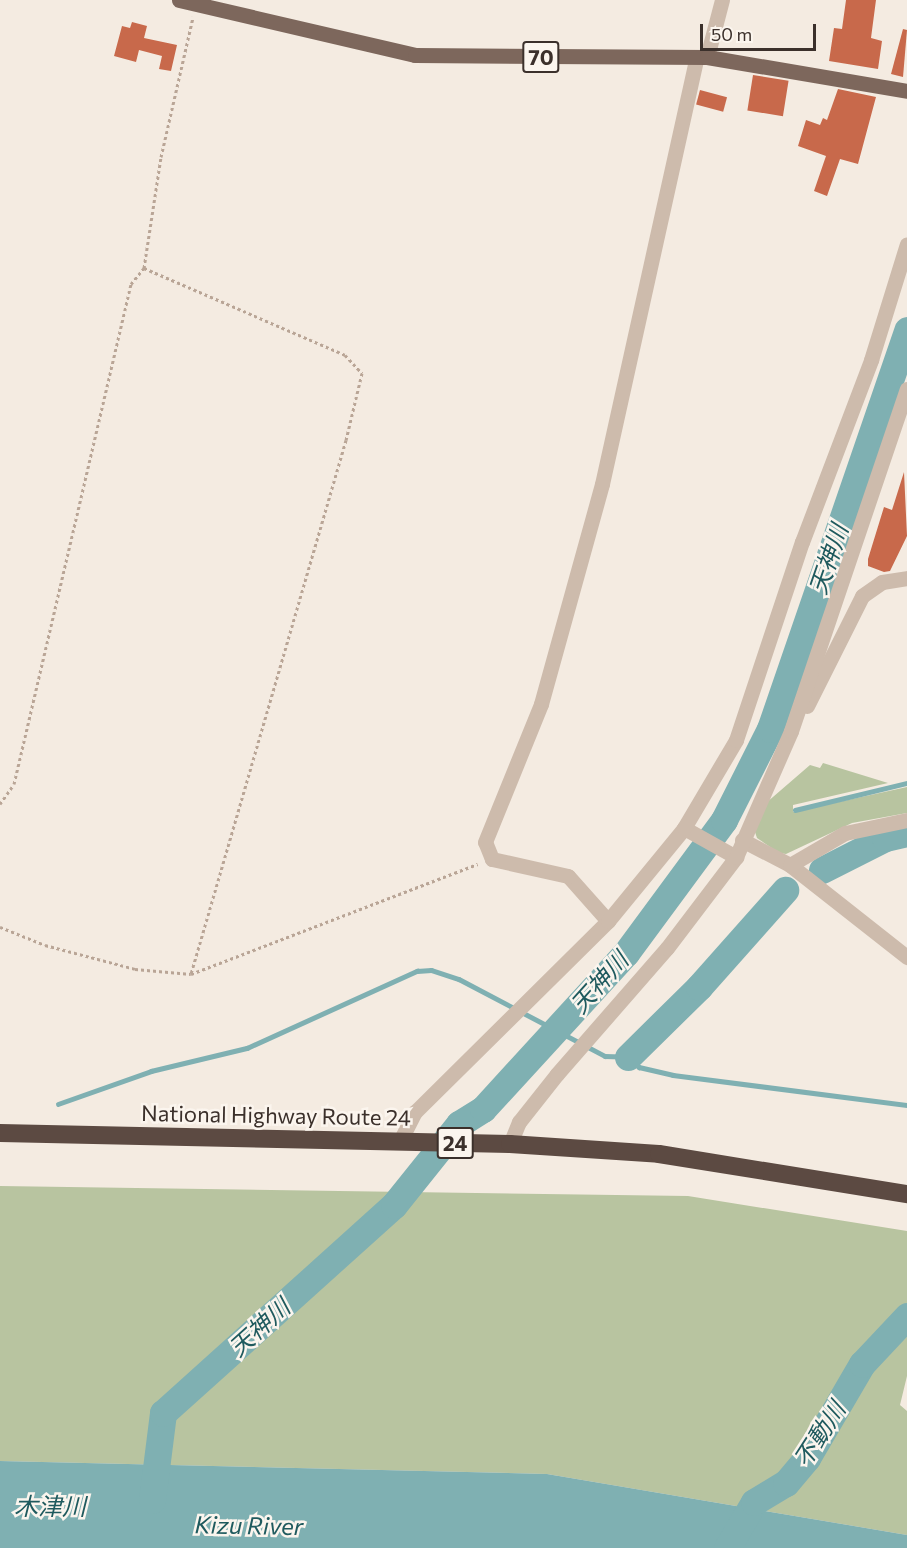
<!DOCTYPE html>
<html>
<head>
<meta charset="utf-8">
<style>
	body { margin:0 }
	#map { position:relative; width:907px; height:1548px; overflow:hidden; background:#f4ebe1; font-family:Commissioner,"Noto Sans JP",sans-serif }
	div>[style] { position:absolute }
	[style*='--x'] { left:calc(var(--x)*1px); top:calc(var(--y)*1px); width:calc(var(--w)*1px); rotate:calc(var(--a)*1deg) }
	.green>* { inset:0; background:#b8c4a0 }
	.water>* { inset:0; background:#7fb0b2 }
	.stream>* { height:4.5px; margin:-2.25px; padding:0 2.25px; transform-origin:2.25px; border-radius:2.25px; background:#7fb0b2 }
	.river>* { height:27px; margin:-13.5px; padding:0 13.5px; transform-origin:13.5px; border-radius:13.5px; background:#7fb0b2 }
	.building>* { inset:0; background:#c8694b; transform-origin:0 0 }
	.path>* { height:3px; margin-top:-1.5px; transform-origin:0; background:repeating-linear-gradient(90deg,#b9a596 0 3px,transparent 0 6px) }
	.minor>* { height:15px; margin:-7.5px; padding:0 7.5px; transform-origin:7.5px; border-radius:7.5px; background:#cdbbac }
	.major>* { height:15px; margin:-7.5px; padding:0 7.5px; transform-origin:7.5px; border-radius:7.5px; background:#7d675c }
	.highway>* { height:18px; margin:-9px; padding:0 9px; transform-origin:9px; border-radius:9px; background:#5c4a42 }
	span { translate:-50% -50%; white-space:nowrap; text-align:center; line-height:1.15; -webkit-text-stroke:5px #fbf5ee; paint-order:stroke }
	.shield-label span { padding:2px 4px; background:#fbf5ee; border:2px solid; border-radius:4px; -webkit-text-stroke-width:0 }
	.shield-label { font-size:21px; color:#3b302b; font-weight:700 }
	.street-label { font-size:22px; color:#3b302b }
	.water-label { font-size:24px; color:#1f5a5e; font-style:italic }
	.scale { position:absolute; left:700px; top:24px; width:116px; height:27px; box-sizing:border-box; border:3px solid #3b302b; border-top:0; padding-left:8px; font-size:18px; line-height:21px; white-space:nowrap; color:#3b302b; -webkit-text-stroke:4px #fbf5ee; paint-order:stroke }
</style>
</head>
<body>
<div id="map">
	<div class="green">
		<i style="clip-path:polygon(823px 763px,888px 783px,793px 805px,793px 812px,907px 787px,907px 813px,852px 823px,786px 854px,779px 853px,757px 838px,754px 829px,766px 803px,810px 765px,820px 768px)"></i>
		<i style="clip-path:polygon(0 1186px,688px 1196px,907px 1231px,907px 1376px,900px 1405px,907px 1411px,907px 1535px,547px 1474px,0 1461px)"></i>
	</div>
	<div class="water">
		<i style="clip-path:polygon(0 1461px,547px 1474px,907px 1535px,907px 1548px,0 1548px)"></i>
	</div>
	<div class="stream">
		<i style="--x:795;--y:810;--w:115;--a:-13.6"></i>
		<i style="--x:724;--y:820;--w:8;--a:-23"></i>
		<i style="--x:58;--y:1104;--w:99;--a:-19.5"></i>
		<i style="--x:151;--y:1071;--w:99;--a:-13.5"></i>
		<i style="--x:247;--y:1048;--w:187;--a:-24.4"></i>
		<i style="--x:417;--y:971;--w:14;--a:-4"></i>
		<i style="--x:431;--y:970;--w:29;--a:18"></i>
		<i style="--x:459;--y:979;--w:165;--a:27.8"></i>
		<i style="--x:605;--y:1056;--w:23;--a:2"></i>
		<i style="--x:628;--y:1057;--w:15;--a:42"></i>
		<i style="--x:639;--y:1067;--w:35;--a:13"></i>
		<i style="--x:673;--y:1075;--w:236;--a:7.3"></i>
	</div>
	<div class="river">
		<i style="--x:822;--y:870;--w:71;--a:-26.9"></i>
		<i style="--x:885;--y:838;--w:23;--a:-13"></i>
		<i style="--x:628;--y:1057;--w:100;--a:-44.6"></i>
		<i style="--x:699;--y:987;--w:130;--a:-48.4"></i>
		<i style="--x:152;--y:1500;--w:88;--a:-82.8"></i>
		<i style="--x:163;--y:1413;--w:311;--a:-42"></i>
		<i style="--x:394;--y:1205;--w:104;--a:-51.3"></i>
		<i style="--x:459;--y:1124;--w:28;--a:-32"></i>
		<i style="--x:483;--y:1109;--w:212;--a:-47.5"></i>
		<i style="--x:626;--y:953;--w:165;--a:-53.6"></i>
		<i style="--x:724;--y:820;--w:102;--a:-63.2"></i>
		<i style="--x:770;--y:729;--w:422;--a:-71"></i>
		<i style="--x:727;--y:1548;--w:53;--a:-59.6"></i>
		<i style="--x:754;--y:1502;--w:37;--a:-31"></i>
		<i style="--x:786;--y:1483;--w:33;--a:-50"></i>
		<i style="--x:807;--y:1458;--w:109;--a:-59.7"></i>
		<i style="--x:862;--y:1364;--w:66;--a:-46.8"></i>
	</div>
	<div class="building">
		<i style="clip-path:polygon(846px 0,876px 0,871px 38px,882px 41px,878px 69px,829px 61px,834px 28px,842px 29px)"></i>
		<i style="clip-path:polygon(132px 22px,147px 26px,144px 38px,177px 45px,171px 71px,159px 69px,162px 56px,139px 50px,136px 62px,114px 56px,122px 26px,130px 28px)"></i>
		<i style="clip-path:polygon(903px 29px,907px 30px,903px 77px,891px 74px)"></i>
		<i style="left:753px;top:75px;width:36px;height:36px;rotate:9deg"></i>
		<i style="clip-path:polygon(838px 89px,876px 97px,858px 164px,840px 159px,827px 196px,814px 191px,826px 156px,798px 146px,806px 120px,820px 125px,823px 118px,827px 120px)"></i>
		<i style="left:700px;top:90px;width:28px;height:15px;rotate:15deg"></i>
		<i style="clip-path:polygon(904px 472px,907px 536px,890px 571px,884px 572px,868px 566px,868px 559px,884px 507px,892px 510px)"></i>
	</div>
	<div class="path">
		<i style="--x:144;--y:268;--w:219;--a:23.4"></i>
		<i style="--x:345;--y:355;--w:25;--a:47"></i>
		<i style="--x:362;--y:373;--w:69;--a:103.4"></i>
		<i style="--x:346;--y:440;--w:556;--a:106.19"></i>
		<i style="--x:0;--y:804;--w:24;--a:-55"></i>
		<i style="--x:14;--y:784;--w:514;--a:-76.83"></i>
		<i style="--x:131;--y:284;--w:21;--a:-51"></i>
		<i style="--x:144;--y:268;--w:112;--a:-81.3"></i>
		<i style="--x:161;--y:157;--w:144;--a:-77.1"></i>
		<i style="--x:0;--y:927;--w:48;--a:21.8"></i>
		<i style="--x:45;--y:945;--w:93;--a:14.9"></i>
		<i style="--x:135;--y:969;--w:56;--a:5.1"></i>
		<i style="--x:191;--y:974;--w:307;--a:-21"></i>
	</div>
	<div class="minor">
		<i style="--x:707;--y:57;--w:59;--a:-75.3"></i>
		<i style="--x:807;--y:706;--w:123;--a:-63.4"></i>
		<i style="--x:862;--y:596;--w:24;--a:-35"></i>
		<i style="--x:882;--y:582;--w:25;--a:-9"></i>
		<i style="--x:684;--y:828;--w:60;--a:29.1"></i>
		<i style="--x:742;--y:840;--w:54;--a:27.5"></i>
		<i style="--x:790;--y:865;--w:149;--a:38.2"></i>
		<i style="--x:790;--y:865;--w:64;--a:-30.2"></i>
		<i style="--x:845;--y:833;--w:63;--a:-11.8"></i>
		<i style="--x:608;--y:921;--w:60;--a:-131.6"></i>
		<i style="--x:568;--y:876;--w:78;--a:-167.4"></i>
		<i style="--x:492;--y:859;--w:18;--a:-112"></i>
		<i style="--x:485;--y:842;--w:149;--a:-67.9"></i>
		<i style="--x:541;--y:704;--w:228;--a:-74.5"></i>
		<i style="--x:602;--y:484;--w:437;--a:-77.5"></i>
		<i style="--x:400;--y:1141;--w:33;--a:-63"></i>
		<i style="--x:415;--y:1112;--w:272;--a:-44.7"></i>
		<i style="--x:608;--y:921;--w:120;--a:-50.7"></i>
		<i style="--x:684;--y:828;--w:102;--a:-59.4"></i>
		<i style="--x:736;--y:740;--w:209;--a:-71.6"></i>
		<i style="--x:802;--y:542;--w:195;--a:-69.2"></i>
		<i style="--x:871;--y:360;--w:121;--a:-72.8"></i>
		<i style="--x:510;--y:1144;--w:24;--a:-68"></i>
		<i style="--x:519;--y:1122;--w:61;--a:-51.6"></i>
		<i style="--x:557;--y:1074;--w:167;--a:-48.9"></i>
		<i style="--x:667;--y:948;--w:114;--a:-52.8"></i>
		<i style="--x:736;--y:857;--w:137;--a:-66.4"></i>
		<i style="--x:791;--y:731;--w:361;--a:-71.3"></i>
	</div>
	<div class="major">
		<i style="--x:179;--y:0;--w:242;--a:13.1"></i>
		<i style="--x:415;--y:55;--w:292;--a:0.4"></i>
		<i style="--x:707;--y:57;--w:203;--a:9.6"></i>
	</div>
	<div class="highway">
		<i style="--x:0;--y:1133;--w:510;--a:1.24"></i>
		<i style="--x:510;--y:1144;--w:149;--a:3.8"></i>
		<i style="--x:659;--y:1154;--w:251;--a:9.2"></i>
	</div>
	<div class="shield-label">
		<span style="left:541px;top:57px">70</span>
		<span style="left:455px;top:1143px">24</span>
	</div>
	<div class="street-label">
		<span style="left:276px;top:1115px;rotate:1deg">National Highway Route 24</span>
	</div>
	<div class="water-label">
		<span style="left:828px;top:559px;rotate:-71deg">天神川</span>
		<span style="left:599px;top:982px;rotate:-48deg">天神川</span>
		<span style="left:259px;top:1327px;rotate:-42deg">天神川</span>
		<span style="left:819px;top:1434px;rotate:-57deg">不動川</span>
		<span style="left:50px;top:1506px">木津川</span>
		<span style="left:249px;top:1525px;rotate:1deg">Kizu River</span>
	</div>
	<div class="scale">50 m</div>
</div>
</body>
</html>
